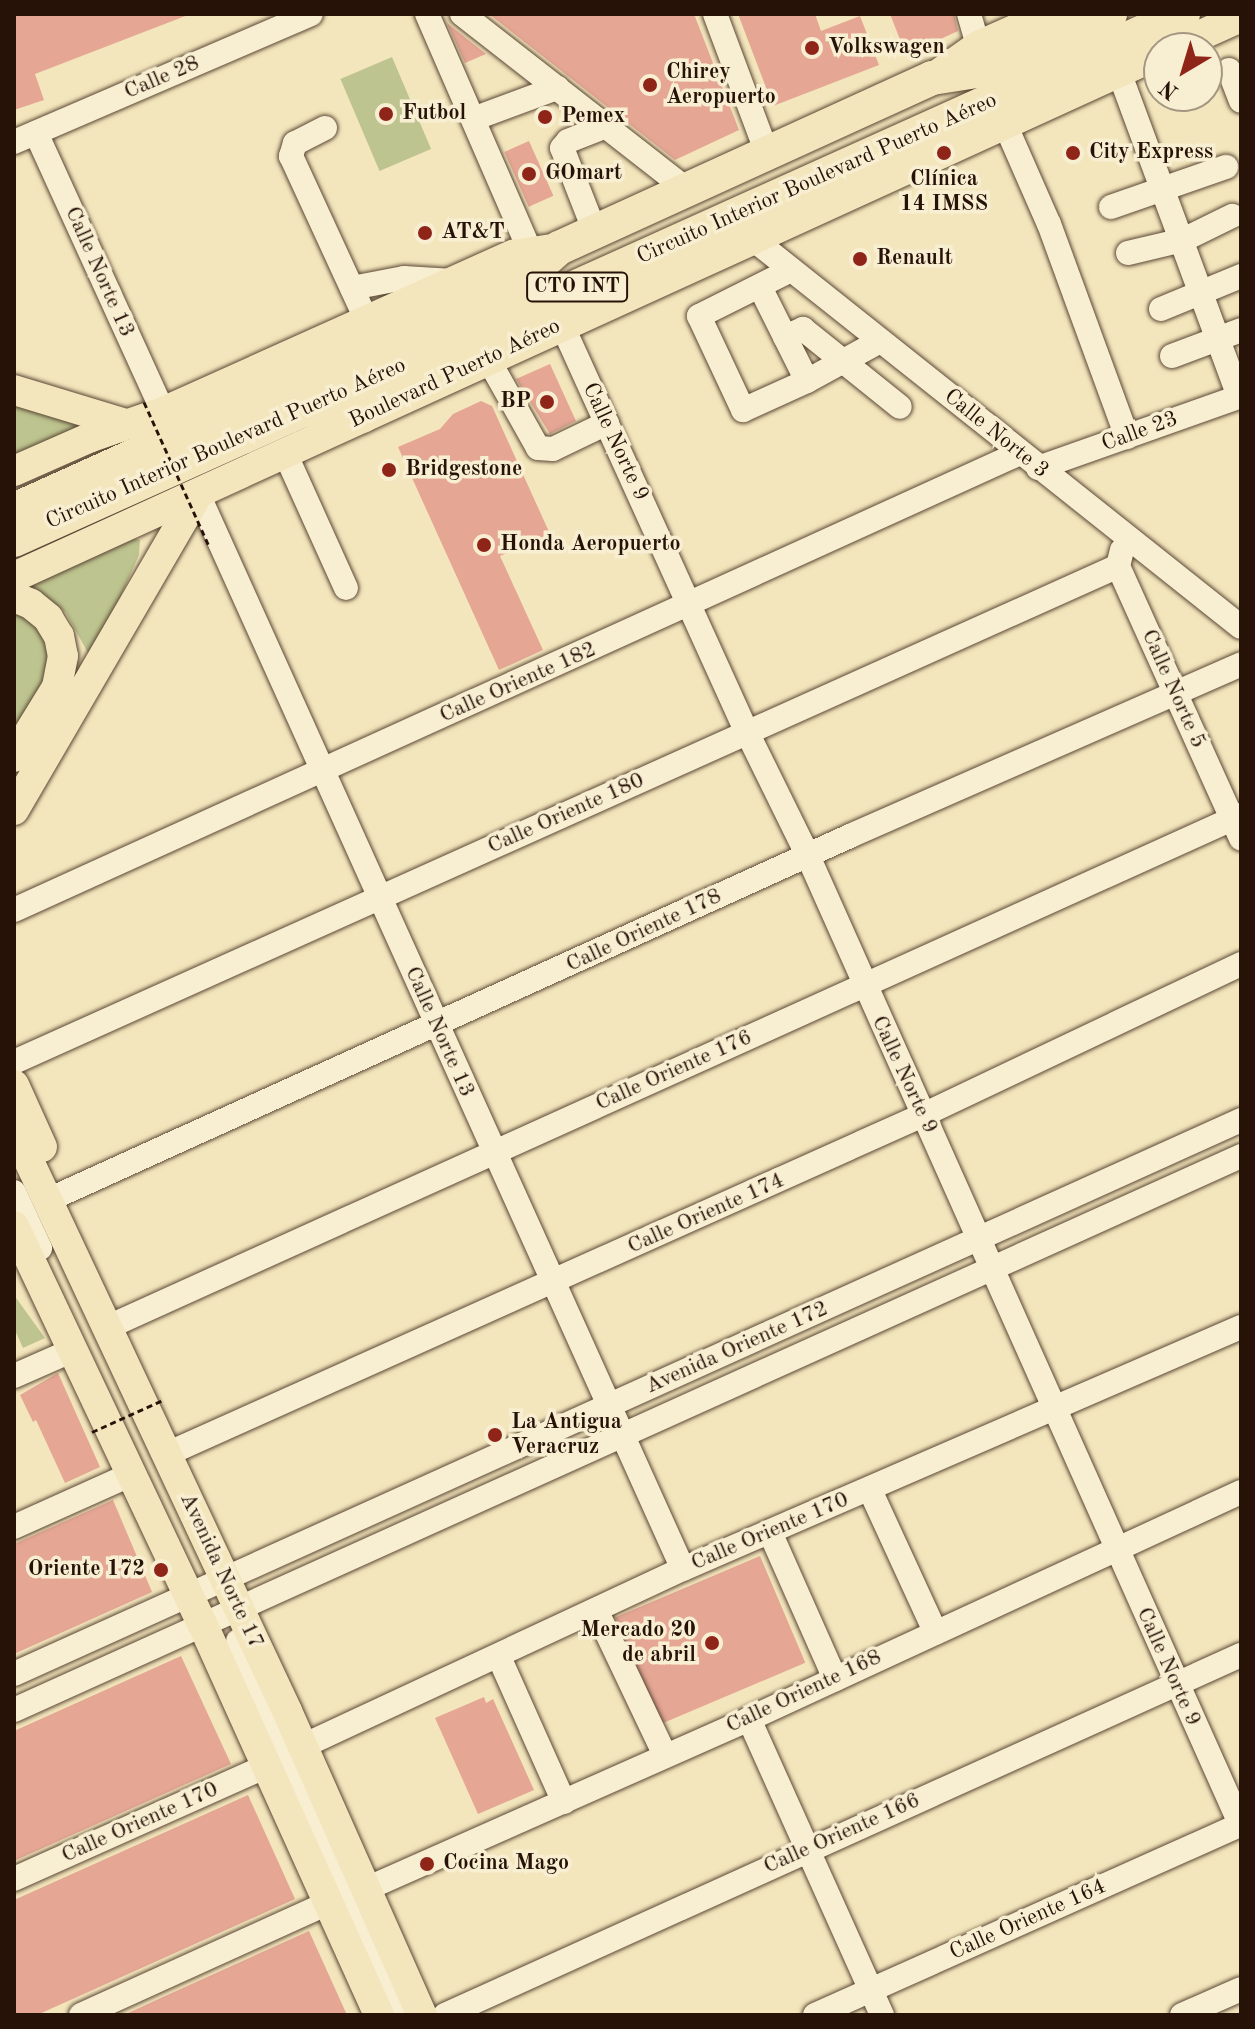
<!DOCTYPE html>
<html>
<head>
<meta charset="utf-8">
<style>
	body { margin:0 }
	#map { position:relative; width:1255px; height:2029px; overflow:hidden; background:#f4e6bc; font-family:"Old Standard TT",serif }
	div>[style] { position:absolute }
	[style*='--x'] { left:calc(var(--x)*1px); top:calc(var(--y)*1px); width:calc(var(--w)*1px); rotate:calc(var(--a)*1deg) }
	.green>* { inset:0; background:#bdc48f; transform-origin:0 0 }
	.building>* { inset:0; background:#e5a694; transform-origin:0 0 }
	.roads { filter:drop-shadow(0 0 2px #5a4735) drop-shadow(0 0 2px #5a4735) }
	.minor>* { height:24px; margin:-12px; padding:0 12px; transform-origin:12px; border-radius:12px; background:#f8efd3 }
	.major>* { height:30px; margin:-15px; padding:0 15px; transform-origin:15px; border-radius:15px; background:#f4e6bc }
	.highway>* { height:34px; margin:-17px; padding:0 17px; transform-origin:17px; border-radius:17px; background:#f4e6bc }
	.path-bridge>* { height:3px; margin-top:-1.5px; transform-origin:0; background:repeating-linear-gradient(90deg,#271208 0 6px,transparent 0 10px) }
	.dots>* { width:22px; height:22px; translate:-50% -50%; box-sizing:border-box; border:4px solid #f8efd3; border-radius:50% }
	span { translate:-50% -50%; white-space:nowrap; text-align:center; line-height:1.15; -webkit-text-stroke:7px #f8efd3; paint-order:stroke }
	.shield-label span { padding:2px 6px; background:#f8efd3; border:2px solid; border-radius:6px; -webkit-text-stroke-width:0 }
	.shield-label { font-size:20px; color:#271208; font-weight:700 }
	.poi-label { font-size:22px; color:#271208; font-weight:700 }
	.left { translate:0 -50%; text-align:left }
	.right { translate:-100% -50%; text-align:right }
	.street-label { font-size:22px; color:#271208 }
	.frame { position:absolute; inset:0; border:16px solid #271208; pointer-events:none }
	.north { position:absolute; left:1143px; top:32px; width:80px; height:80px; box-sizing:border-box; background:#f8efd3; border:2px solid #a49782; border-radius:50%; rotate:218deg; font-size:22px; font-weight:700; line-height:32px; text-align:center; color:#271208 }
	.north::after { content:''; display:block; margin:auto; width:28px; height:36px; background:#8f2418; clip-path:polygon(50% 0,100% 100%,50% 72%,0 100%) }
</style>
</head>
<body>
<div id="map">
	<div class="green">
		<i style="left:392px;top:57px;width:100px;height:56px;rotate:67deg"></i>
		<i style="clip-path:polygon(14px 403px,72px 421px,76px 428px,14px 457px)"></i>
		<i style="clip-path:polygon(133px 538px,140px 540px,139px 555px,116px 607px,88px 653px,66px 613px,39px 591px,24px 587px)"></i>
		<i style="clip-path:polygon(14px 612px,38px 623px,51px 652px,44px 684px,14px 734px)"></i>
		<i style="clip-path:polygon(14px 1295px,45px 1338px,23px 1348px,14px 1328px)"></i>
	</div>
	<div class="building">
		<i style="clip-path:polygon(14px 14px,188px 14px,188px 15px,35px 74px,44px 100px,14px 110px)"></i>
		<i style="clip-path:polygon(489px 14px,694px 14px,739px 130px,675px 160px)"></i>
		<i style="clip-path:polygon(738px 14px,815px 14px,821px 31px,860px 16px,879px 65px,773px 106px)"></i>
		<i style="clip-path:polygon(890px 14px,954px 14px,958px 31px,906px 55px)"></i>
		<i style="clip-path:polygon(447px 23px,486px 54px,465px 63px)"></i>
		<i style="left:529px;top:141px;width:60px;height:27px;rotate:66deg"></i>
		<i style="clip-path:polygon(550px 364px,576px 421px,550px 434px,516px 379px)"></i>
		<i style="clip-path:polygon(481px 401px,492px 406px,550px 534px,500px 556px,543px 650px,499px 670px,398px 447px,440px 429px,453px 414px)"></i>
		<i style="clip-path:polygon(58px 1373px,100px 1467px,65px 1483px,36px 1420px,33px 1422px,20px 1395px)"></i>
		<i style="clip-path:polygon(113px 1500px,152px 1592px,14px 1654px,14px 1544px)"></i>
		<i style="left:760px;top:1556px;width:116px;height:157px;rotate:67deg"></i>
		<i style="clip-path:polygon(181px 1656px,231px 1764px,14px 1861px,14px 1731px)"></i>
		<i style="clip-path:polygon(484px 1697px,486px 1703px,493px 1699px,534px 1790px,478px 1814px,435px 1718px)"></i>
		<i style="clip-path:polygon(248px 1795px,295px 1899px,37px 2015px,14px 2015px,14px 1900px)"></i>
		<i style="clip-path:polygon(309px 1931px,347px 2015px,124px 2015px,163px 1997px)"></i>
	</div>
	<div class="roads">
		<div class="minor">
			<i style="--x:427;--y:14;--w:261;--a:66.5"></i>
			<i style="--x:462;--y:14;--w:286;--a:38"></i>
			<i style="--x:715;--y:14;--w:148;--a:69.5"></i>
			<i style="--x:969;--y:14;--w:33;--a:74"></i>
			<i style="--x:1229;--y:70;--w:33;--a:69"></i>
			<i style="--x:1119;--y:72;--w:346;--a:69.7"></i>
			<i style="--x:473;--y:119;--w:90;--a:-20.3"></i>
			<i style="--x:1005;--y:124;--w:109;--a:66.3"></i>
			<i style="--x:1049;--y:224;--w:227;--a:69.9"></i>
			<i style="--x:325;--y:128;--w:34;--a:153"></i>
			<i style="--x:295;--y:143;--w:14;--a:107"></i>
			<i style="--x:291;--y:156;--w:182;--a:65.3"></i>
			<i style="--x:36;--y:133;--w:307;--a:65.5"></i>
			<i style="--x:14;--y:142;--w:323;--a:-23.3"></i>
			<i style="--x:1111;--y:207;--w:122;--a:-19.2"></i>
			<i style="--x:595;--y:232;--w:90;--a:-111.4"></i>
			<i style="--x:562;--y:148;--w:9;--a:-49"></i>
			<i style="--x:568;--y:141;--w:41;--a:-21.5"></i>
			<i style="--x:753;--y:239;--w:623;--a:38.49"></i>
			<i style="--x:1128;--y:253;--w:57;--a:-13.3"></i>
			<i style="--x:1183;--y:240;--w:55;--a:-26.1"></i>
			<i style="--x:791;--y:270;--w:103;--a:153.4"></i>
			<i style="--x:699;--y:316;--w:104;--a:64.9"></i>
			<i style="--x:743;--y:410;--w:70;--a:-24.4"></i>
			<i style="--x:807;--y:381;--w:83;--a:-28.7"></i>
			<i style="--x:760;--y:287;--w:105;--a:63.4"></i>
			<i style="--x:352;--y:288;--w:53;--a:-10.9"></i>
			<i style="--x:404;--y:278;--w:49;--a:3.5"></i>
			<i style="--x:1161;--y:309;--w:87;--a:-22.4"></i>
			<i style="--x:562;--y:325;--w:447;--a:65.6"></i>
			<i style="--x:747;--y:732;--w:138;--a:63.8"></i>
			<i style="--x:808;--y:856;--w:1062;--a:65.94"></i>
			<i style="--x:785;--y:337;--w:20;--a:-24"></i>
			<i style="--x:803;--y:329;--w:124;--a:38.8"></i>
			<i style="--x:1172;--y:356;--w:74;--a:-20.6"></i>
			<i style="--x:488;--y:359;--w:102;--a:60.7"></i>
			<i style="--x:538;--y:448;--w:15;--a:4"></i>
			<i style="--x:553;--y:449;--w:60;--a:-25.7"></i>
			<i style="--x:285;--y:453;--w:148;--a:65.7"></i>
			<i style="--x:1038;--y:468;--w:215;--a:-19.5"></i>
			<i style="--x:198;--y:494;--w:1179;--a:65.72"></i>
			<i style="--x:1122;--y:550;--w:16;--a:104"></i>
			<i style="--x:1118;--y:566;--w:299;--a:65.7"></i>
			<i style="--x:14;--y:910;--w:1105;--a:-24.43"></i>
			<i style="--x:14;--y:1062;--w:1210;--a:-24.19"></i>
			<i style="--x:14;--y:1192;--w:62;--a:65.1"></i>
			<i style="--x:48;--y:1200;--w:881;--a:-24.41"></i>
			<i style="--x:850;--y:836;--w:427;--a:-23.7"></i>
			<i style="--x:108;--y:1327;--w:1243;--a:-24.32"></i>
			<i style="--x:14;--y:1376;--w:64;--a:-23.8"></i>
			<i style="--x:167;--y:1454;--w:829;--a:-24.15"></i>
			<i style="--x:923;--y:1115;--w:352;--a:-25.4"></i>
			<i style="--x:870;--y:1490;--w:155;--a:65.3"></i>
			<i style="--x:14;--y:1527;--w:129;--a:-24.2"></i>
			<i style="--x:770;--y:1532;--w:161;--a:66.1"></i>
			<i style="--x:596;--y:1610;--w:161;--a:64.6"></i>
			<i style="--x:238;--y:1641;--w:410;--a:65.9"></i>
			<i style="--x:499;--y:1657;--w:159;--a:65.9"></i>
			<i style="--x:14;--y:1674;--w:1346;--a:-24.3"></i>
			<i style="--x:14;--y:1710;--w:1346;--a:-24.3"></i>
			<i style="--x:749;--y:1719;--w:325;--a:65.8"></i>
			<i style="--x:303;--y:1746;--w:419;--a:-25"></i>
			<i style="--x:683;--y:1569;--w:608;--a:-23.45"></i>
			<i style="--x:14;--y:1879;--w:277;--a:-24.1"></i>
			<i style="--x:366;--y:1889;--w:419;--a:-23.9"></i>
			<i style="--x:749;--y:1719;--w:542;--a:-24.77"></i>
			<i style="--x:81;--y:2015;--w:271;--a:-24.4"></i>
			<i style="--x:445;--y:2015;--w:874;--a:-24.34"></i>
			<i style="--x:815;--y:2015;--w:467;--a:-24.1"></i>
			<i style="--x:1182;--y:2015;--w:64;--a:-23.8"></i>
		</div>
		<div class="major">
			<i style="--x:1172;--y:48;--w:76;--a:-24.2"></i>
			<i style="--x:933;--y:78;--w:55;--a:-35.4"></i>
			<i style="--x:978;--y:46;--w:79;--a:-24"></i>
			<i style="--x:14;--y:390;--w:117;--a:16.9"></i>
			<i style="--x:14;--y:471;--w:84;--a:-23.8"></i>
			<i style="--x:91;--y:437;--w:76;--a:-19.1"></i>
			<i style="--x:163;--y:412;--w:384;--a:-24.2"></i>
			<i style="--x:513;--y:255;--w:47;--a:-8.7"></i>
			<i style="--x:14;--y:577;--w:1259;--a:-24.55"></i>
			<i style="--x:14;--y:597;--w:18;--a:22"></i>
			<i style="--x:31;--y:604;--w:22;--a:39"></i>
			<i style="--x:48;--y:618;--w:21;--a:59"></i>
			<i style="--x:59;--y:636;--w:20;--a:79"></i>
			<i style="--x:63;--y:656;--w:32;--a:101"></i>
			<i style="--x:57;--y:687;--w:82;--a:121.6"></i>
			<i style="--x:14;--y:810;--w:366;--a:-59.8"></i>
			<i style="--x:14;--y:1085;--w:68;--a:65.7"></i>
			<i style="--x:14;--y:1129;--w:643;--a:64.87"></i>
			<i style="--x:287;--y:1711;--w:333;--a:66.1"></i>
			<i style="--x:14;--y:1226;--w:441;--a:64.7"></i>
			<i style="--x:203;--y:1625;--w:428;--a:65.7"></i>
		</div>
		<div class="highway">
			<i style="--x:305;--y:409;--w:58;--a:6.9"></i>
			<i style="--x:14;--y:510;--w:559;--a:-24.32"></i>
			<i style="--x:523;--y:280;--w:48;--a:-41.6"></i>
			<i style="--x:559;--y:248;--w:410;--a:-24.5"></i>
			<i style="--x:932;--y:78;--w:58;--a:-9"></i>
			<i style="--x:989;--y:69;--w:133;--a:-24.4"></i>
			<i style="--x:14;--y:540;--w:1282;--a:-24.23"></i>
		</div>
	</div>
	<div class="path-bridge">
		<i style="--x:144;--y:402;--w:158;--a:65.7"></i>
		<i style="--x:92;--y:1432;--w:80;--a:-24.3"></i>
	</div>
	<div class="dots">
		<i style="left:812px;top:48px;background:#8f2418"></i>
		<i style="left:650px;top:85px;background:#8f2418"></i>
		<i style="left:386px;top:114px;background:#8f2418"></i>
		<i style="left:545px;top:117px;background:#8f2418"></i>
		<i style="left:944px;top:153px;background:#8f2418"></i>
		<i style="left:1073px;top:153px;background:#8f2418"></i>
		<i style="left:529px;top:174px;background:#8f2418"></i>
		<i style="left:425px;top:233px;background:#8f2418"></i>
		<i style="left:860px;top:259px;background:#8f2418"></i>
		<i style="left:547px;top:402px;background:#8f2418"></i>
		<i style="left:389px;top:470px;background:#8f2418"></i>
		<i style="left:484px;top:545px;background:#8f2418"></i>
		<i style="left:495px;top:1435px;background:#8f2418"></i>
		<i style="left:161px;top:1570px;background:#8f2418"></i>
		<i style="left:712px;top:1643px;background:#8f2418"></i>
		<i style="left:427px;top:1864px;background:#8f2418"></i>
	</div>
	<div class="shield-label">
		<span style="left:577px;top:287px">CTO INT</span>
	</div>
	<div class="poi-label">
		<span class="left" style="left:828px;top:48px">Volkswagen</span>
		<span class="left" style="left:666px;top:85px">Chirey<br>Aeropuerto</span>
		<span class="left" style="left:402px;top:114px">Futbol</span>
		<span class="left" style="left:561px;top:117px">Pemex</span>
		<span class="left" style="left:1089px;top:153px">City Express</span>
		<span class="left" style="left:545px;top:174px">GOmart</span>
		<span style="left:944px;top:192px">Clínica<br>14 IMSS</span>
		<span class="left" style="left:441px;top:233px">AT&amp;T</span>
		<span class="left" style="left:876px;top:259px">Renault</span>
		<span class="right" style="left:531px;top:402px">BP</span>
		<span class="left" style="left:405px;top:470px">Bridgestone</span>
		<span class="left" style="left:500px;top:545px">Honda Aeropuerto</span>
		<span class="left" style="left:511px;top:1435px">La Antigua<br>Veracruz</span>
		<span class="right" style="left:145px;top:1570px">Oriente 172</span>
		<span class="right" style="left:696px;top:1643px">Mercado 20<br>de abril</span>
		<span class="left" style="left:443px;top:1864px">Cocina Mago</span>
	</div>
	<div class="street-label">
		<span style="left:162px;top:78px;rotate:-23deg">Calle 28</span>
		<span style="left:817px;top:179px;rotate:-24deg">Circuito Interior Boulevard Puerto Aéreo</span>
		<span style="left:99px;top:272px;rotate:66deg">Calle Norte 13</span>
		<span style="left:455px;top:374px;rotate:-25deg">Boulevard Puerto Aéreo</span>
		<span style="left:1140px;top:432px;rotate:-20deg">Calle 23</span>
		<span style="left:996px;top:434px;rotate:39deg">Calle Norte 3</span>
		<span style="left:615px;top:442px;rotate:65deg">Calle Norte 9</span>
		<span style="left:226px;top:444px;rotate:-24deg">Circuito Interior Boulevard Puerto Aéreo</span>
		<span style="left:518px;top:683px;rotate:-24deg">Calle Oriente 182</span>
		<span style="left:1173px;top:689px;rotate:66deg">Calle Norte 5</span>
		<span style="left:566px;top:814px;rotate:-24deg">Calle Oriente 180</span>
		<span style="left:644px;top:931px;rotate:-25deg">Calle Oriente 178</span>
		<span style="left:439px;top:1032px;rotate:66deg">Calle Norte 13</span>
		<span style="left:674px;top:1071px;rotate:-24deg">Calle Oriente 176</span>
		<span style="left:904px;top:1075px;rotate:65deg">Calle Norte 9</span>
		<span style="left:706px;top:1214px;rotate:-24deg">Calle Oriente 174</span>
		<span style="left:737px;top:1348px;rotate:-24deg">Avenida Oriente 172</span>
		<span style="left:770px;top:1532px;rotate:-23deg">Calle Oriente 170</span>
		<span style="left:221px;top:1571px;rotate:65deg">Avenida Norte 17</span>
		<span style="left:1168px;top:1667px;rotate:66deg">Calle Norte 9</span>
		<span style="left:804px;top:1692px;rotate:-25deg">Calle Oriente 168</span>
		<span style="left:140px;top:1823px;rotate:-24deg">Calle Oriente 170</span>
		<span style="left:842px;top:1834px;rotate:-24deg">Calle Oriente 166</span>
		<span style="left:1028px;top:1920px;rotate:-24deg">Calle Oriente 164</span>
	</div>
	<div class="frame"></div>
	<div class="north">N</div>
</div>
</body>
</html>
